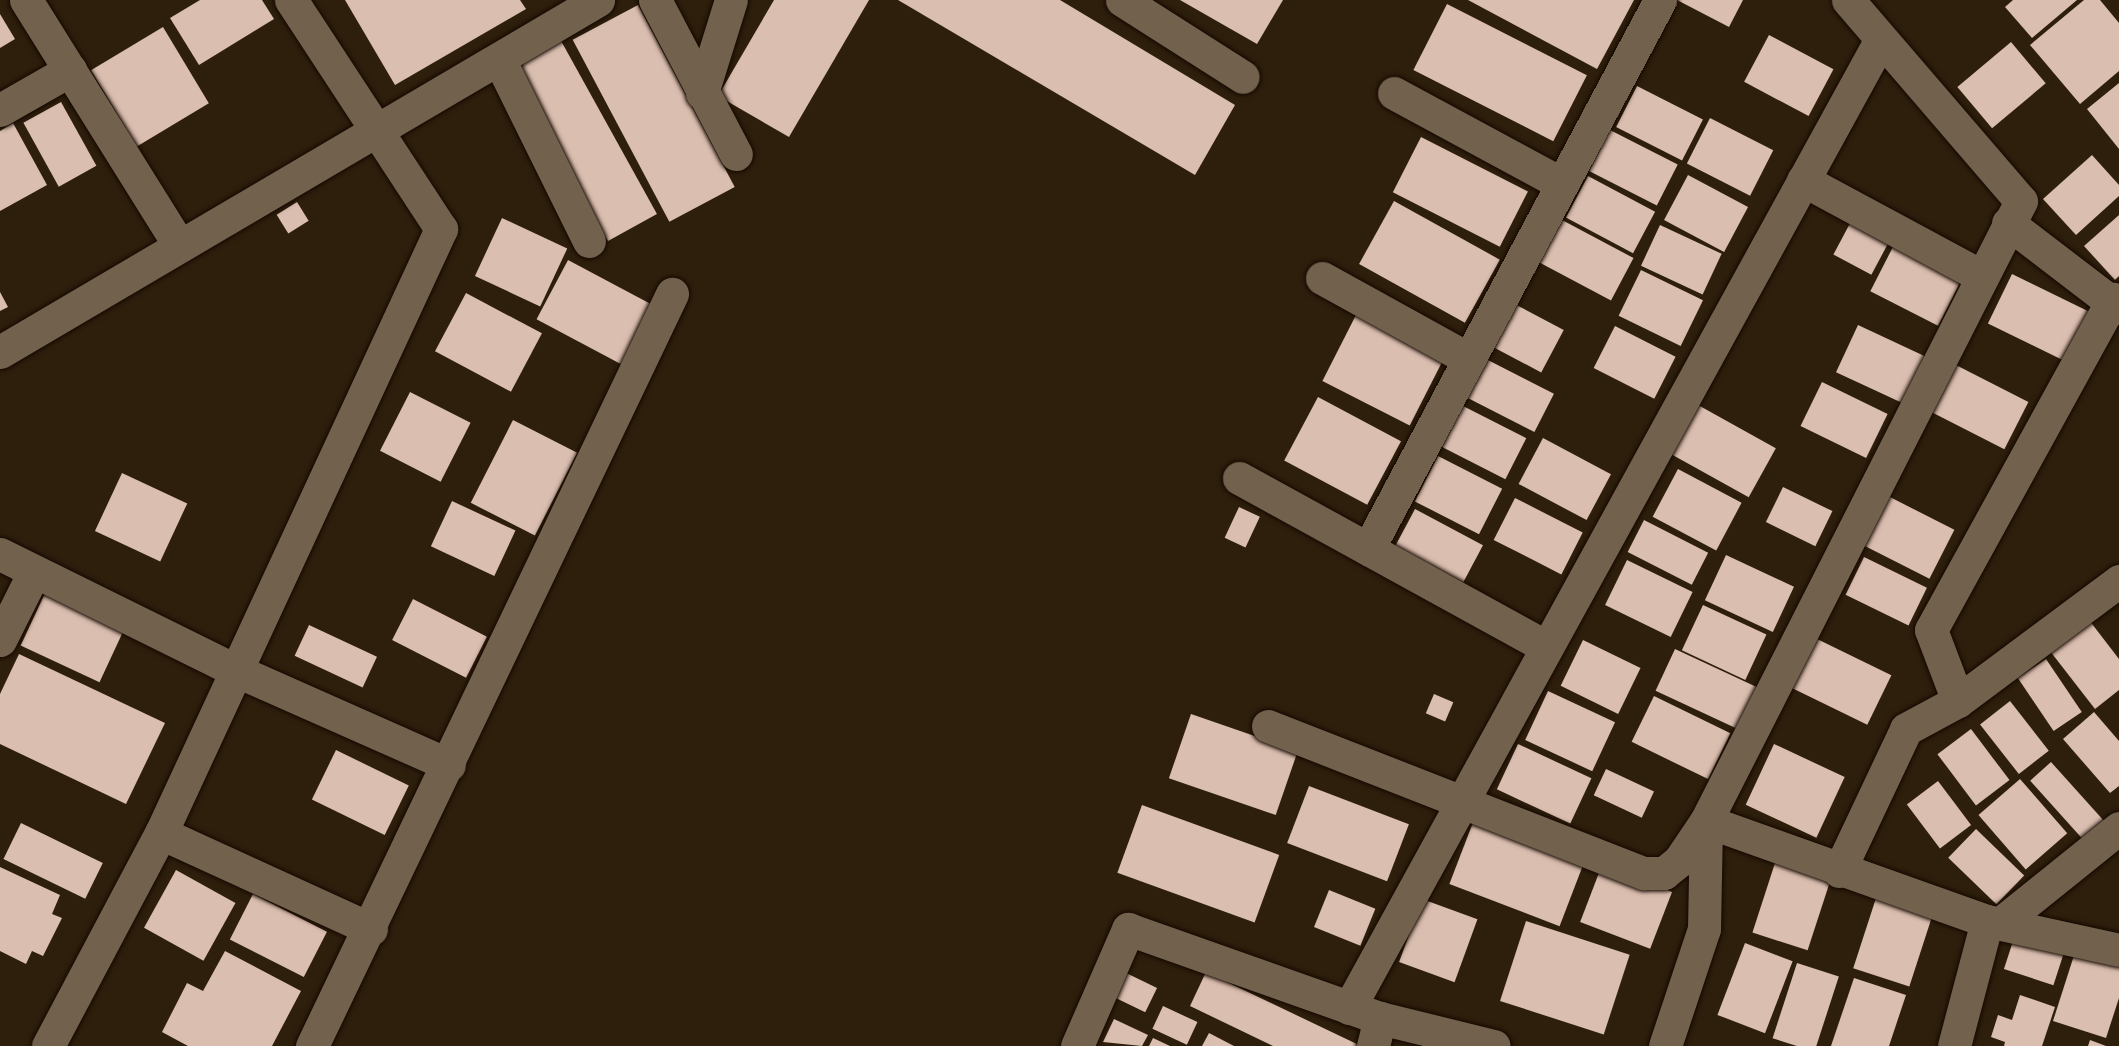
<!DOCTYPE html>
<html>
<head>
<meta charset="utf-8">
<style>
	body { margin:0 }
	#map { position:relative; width:2119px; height:1046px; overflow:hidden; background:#2e1f0c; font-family:Signika,sans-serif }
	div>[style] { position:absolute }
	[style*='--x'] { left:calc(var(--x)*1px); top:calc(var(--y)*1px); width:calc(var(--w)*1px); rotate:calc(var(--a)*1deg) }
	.building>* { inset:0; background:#dabeaf; transform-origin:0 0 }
	.roads { filter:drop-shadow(0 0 2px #150800) drop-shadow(0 0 2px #150800) }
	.minor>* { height:33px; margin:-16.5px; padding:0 16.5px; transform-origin:16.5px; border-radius:16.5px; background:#72614c }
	span { translate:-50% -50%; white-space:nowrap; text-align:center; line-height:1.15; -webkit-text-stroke:6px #241604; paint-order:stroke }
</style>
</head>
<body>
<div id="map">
	<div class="building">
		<i style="clip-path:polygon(200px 0,262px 0,274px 19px,199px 65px,170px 18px)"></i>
		<i style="clip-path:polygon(345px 0,520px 0,526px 9px,395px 85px)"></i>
		<i style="clip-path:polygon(774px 0,869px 0,789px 137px,718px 96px)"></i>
		<i style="clip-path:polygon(898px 0,1060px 0,1235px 105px,1195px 175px)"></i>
		<i style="clip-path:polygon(1180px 0,1283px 0,1257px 44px)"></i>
		<i style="clip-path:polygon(1468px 0,1634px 0,1597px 69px)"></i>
		<i style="clip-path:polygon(1677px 0,1743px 0,1729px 27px)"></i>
		<i style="clip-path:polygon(2013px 0,2077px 0,2032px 38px,2005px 7px)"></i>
		<i style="clip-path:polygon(2084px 0,2100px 0,2119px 23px,2119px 71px,2080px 104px,2030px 45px)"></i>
		<i style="left:1447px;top:4px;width:157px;height:74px;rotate:27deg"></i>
		<i style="left:638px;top:5px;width:206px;height:74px;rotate:62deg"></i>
		<i style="clip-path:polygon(0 14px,15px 39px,0 48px)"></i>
		<i style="left:163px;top:27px;width:89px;height:84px;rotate:59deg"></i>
		<i style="left:1769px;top:35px;width:73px;height:53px;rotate:28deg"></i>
		<i style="left:560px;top:39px;width:200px;height:56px;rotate:61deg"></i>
		<i style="left:2011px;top:42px;width:54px;height:70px;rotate:50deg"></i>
		<i style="clip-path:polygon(2119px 83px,2119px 149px,2087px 109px)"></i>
		<i style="left:1637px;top:86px;width:74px;height:46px;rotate:27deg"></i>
		<i style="left:61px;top:102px;width:73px;height:43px;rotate:61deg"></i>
		<i style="left:1710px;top:118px;width:71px;height:51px;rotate:27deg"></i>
		<i style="clip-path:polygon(13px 123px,47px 185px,0 211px,0 131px)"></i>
		<i style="left:1610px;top:130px;width:76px;height:46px;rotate:27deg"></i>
		<i style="left:1421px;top:137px;width:120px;height:62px;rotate:27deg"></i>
		<i style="clip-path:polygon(2092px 155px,2119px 185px,2119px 196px,2076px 235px,2043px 199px)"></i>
		<i style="left:1688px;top:175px;width:68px;height:51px;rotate:28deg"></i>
		<i style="left:1588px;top:176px;width:76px;height:47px;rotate:28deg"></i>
		<i style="left:1394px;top:201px;width:121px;height:72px;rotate:29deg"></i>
		<i style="left:297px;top:202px;width:22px;height:24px;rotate:58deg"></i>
		<i style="left:1855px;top:214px;width:43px;height:46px;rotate:28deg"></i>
		<i style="clip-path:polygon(2119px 215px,2119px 276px,2115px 280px,2084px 246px)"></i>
		<i style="left:502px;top:218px;width:72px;height:64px;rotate:25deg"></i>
		<i style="left:1562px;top:220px;width:81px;height:48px;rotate:28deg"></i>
		<i style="left:1660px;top:225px;width:68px;height:45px;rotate:25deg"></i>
		<i style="left:1898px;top:237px;width:76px;height:61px;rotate:27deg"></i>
		<i style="left:568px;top:260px;width:98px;height:67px;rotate:28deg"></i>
		<i style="left:1641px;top:270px;width:69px;height:51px;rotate:26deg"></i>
		<i style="left:2012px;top:274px;width:86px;height:55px;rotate:26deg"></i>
		<i style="clip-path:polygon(0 292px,8px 307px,0 311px)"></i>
		<i style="left:466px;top:293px;width:86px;height:66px;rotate:28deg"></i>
		<i style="left:1509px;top:301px;width:62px;height:48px;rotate:28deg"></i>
		<i style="left:1356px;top:315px;width:98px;height:74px;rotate:27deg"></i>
		<i style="left:1858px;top:325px;width:75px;height:52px;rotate:25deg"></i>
		<i style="left:1615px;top:326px;width:68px;height:47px;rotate:27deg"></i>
		<i style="left:1480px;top:356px;width:83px;height:43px;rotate:27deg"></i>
		<i style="left:1950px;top:362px;width:88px;height:53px;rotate:27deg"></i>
		<i style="left:1822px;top:382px;width:73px;height:49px;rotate:26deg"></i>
		<i style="left:410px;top:392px;width:68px;height:66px;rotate:27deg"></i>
		<i style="left:1318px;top:397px;width:94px;height:72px;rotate:28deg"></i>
		<i style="left:1698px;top:405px;width:89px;height:56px;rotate:29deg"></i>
		<i style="left:1463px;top:406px;width:71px;height:46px;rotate:27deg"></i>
		<i style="left:513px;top:420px;width:72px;height:93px;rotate:27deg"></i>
		<i style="left:1543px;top:438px;width:77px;height:52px;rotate:28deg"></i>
		<i style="left:1438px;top:456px;width:72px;height:51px;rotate:27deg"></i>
		<i style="left:1678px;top:469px;width:72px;height:54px;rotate:28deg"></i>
		<i style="left:122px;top:473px;width:72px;height:64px;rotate:25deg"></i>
		<i style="left:1783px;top:487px;width:55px;height:39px;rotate:26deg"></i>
		<i style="left:1884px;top:494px;width:79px;height:55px;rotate:27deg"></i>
		<i style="left:1515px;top:498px;width:76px;height:47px;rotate:27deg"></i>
		<i style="left:452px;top:501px;width:70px;height:50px;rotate:25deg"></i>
		<i style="left:1239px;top:507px;width:23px;height:34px;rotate:25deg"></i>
		<i style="left:1415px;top:509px;width:77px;height:42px;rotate:28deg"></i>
		<i style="left:1644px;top:520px;width:72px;height:36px;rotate:27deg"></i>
		<i style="left:1726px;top:555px;width:75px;height:50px;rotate:25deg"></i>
		<i style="left:1864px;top:557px;width:70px;height:42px;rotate:26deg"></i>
		<i style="left:1627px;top:560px;width:73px;height:50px;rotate:26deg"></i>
		<i style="left:46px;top:591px;width:87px;height:60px;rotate:25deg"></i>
		<i style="left:413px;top:599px;width:83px;height:46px;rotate:27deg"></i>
		<i style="left:1703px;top:605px;width:70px;height:50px;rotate:25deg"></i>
		<i style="clip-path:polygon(2089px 620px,2119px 659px,2119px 690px,2095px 709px,2050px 651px)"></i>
		<i style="left:309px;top:625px;width:75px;height:34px;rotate:25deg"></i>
		<i style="left:1815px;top:638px;width:85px;height:55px;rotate:26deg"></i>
		<i style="left:1583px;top:640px;width:64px;height:51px;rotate:26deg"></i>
		<i style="left:1675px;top:649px;width:93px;height:46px;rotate:25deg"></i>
		<i style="clip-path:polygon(19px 654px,165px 723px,126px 804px,0 744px,0 694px)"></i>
		<i style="left:2046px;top:659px;width:64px;height:34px;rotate:56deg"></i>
		<i style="left:1548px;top:691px;width:74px;height:54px;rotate:25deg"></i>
		<i style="left:1434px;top:694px;width:21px;height:21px;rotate:23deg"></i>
		<i style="left:1654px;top:696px;width:85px;height:51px;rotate:26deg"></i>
		<i style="left:2010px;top:701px;width:63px;height:38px;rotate:52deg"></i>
		<i style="clip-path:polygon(2094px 712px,2119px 741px,2119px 786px,2110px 793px,2063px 739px)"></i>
		<i style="left:1191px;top:714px;width:113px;height:68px;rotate:19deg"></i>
		<i style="left:1971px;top:729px;width:64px;height:42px;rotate:53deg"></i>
		<i style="left:1518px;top:744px;width:81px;height:50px;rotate:25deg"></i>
		<i style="left:1774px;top:744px;width:78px;height:67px;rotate:25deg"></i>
		<i style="left:336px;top:750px;width:81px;height:55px;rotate:26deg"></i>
		<i style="left:2051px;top:762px;width:85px;height:28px;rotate:48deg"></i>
		<i style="left:1606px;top:769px;width:53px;height:29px;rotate:25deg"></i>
		<i style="left:2020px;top:779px;width:72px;height:55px;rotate:49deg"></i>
		<i style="left:1938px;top:781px;width:55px;height:39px;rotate:53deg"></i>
		<i style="left:1309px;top:786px;width:107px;height:61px;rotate:21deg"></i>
		<i style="left:1142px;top:805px;width:146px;height:72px;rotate:20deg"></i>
		<i style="left:1477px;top:812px;width:118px;height:77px;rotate:21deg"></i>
		<i style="left:21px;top:823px;width:91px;height:40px;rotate:26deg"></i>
		<i style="left:1976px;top:829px;width:67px;height:40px;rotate:44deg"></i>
		<i style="left:1775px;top:863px;width:58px;height:73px;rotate:18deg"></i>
		<i style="left:1602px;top:865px;width:75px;height:61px;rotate:21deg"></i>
		<i style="clip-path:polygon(0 867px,60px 895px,52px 914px,62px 918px,43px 956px,32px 951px,26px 964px,0 951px)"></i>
		<i style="left:176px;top:870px;width:68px;height:66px;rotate:29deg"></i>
		<i style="left:1329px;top:890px;width:50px;height:40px;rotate:22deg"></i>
		<i style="left:253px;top:894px;width:83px;height:51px;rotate:27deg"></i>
		<i style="left:1877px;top:895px;width:59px;height:77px;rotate:18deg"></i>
		<i style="left:1422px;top:899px;width:59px;height:67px;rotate:20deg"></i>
		<i style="left:1526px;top:921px;width:109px;height:84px;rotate:18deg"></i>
		<i style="left:2016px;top:932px;width:52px;height:39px;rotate:18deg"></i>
		<i style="left:1745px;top:943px;width:51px;height:77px;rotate:21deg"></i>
		<i style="clip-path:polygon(2077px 946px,2119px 959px,2119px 998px,2106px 1038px,2053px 1021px)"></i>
		<i style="clip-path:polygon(225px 951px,301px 991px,272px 1046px,188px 1046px,162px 1032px,187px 983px,203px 991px)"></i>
		<i style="left:1797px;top:963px;width:44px;height:79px;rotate:18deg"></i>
		<i style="left:1122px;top:971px;width:39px;height:27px;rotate:26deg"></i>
		<i style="clip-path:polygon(1206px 972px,1361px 1046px,1273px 1046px,1190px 1006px)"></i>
		<i style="clip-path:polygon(1854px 978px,1906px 995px,1889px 1046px,1831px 1046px)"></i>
		<i style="clip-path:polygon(2020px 995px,2055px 1007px,2042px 1046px,2004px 1046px,2005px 1042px,1991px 1037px,1998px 1015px,2012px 1020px)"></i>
		<i style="left:1163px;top:1006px;width:38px;height:25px;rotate:25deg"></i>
		<i style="clip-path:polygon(1114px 1019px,1148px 1035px,1142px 1046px,1103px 1042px)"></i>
		<i style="clip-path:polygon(1209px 1033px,1234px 1046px,1202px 1046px)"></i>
		<i style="clip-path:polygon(1153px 1038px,1170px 1046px,1149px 1046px)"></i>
		<i style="clip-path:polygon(2090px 1040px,2106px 1046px,2088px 1046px)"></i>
	</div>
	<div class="roads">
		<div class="minor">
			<i style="--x:26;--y:0;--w:290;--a:58"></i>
			<i style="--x:655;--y:0;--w:174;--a:62.3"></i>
			<i style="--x:1122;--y:0;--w:143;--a:32.5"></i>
			<i style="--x:1848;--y:0;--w:265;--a:49.3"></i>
			<i style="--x:2021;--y:201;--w:695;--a:116.93"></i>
			<i style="--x:1706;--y:821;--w:298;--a:19.6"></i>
			<i style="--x:1987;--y:921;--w:135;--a:12.4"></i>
			<i style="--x:499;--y:59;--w:203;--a:63.7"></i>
			<i style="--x:702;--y:93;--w:97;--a:-72.7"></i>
			<i style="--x:1394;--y:93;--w:191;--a:28.4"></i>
			<i style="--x:0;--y:110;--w:81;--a:-29.7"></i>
			<i style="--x:1803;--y:180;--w:202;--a:28.3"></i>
			<i style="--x:2008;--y:223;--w:140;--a:37.4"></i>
			<i style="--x:1322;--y:278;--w:168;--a:28.9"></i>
			<i style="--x:0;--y:352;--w:694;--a:-30.48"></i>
			<i style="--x:1239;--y:478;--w:351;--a:28.8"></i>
			<i style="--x:1368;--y:549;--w:622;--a:-61.99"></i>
			<i style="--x:0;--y:554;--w:262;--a:26.3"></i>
			<i style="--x:235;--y:670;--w:234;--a:23.9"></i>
			<i style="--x:0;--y:640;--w:76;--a:-63.4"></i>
			<i style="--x:1958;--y:701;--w:76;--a:-110.8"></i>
			<i style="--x:1931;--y:630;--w:378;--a:-61.2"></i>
			<i style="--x:1268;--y:726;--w:404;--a:21.4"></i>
			<i style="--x:1644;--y:873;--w:20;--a:0"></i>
			<i style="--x:1664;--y:873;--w:19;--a:-39"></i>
			<i style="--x:1679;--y:861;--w:48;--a:-56"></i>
			<i style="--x:161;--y:833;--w:231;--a:24.6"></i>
			<i style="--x:1839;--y:871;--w:157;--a:-64.7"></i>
			<i style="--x:1906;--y:729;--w:59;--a:-28.3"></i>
			<i style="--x:1958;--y:701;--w:201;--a:-36.7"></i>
			<i style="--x:2002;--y:922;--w:150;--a:-38.8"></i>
			<i style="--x:1349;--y:1008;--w:1105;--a:-61.23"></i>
			<i style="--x:48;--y:1046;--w:241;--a:-62.1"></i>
			<i style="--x:161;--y:833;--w:666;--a:-65.13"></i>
			<i style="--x:441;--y:229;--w:274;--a:-123.2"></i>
			<i style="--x:312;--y:1046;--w:834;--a:-64.42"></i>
			<i style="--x:1077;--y:1046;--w:128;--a:-66.4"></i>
			<i style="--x:1128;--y:929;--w:267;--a:19.5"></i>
			<i style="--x:1380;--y:1018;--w:117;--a:13.8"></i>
			<i style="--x:1373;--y:1046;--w:29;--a:-76"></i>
			<i style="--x:1665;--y:1046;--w:123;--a:-71.6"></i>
			<i style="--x:1704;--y:929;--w:106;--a:-88.9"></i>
			<i style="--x:1954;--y:1046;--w:129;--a:-75.2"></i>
		</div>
	</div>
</div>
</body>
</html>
